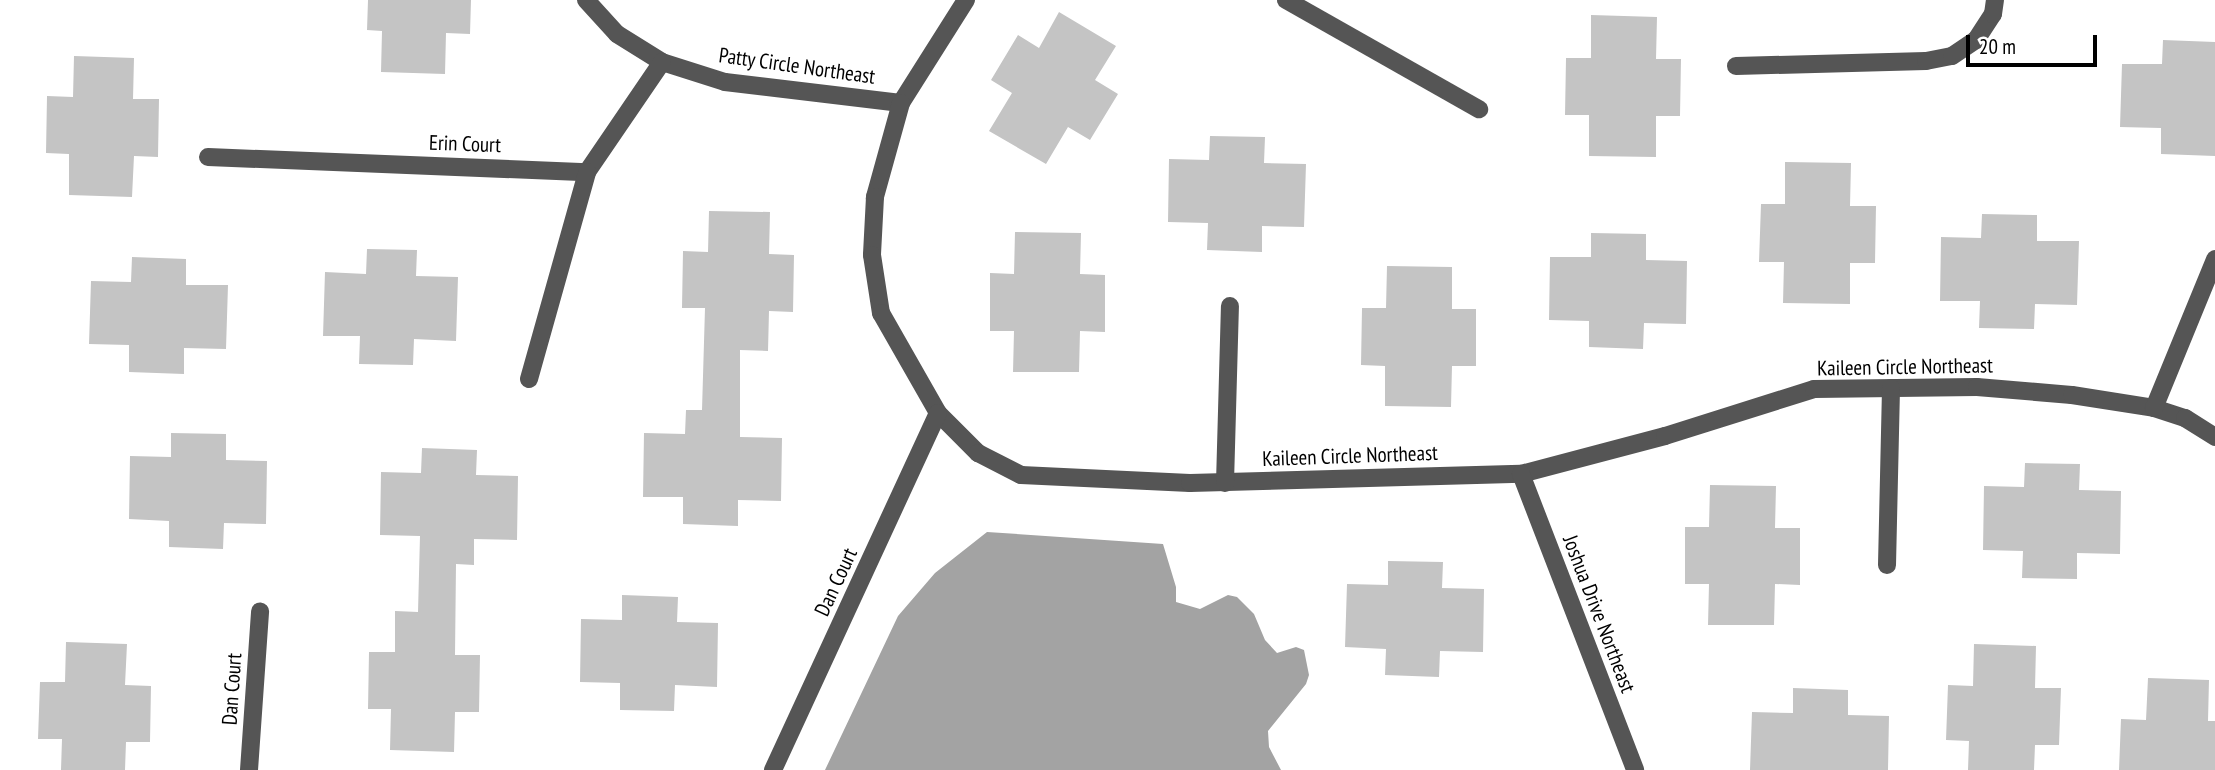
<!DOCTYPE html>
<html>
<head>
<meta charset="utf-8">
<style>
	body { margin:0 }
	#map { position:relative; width:2215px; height:770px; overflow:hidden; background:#fff; font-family:"PT Sans Narrow",sans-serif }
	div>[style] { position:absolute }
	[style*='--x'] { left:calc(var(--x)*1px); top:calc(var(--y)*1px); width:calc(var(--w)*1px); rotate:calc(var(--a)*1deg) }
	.water>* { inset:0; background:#a3a3a3 }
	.building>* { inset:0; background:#c4c4c4 }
	.minor>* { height:18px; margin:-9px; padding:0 9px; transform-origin:9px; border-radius:9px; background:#555 }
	span { translate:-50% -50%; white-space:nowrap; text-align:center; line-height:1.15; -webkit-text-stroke:7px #fff; paint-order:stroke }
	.street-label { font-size:21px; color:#000 }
	.scale { position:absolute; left:1966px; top:35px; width:131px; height:32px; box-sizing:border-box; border:4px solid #000; border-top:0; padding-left:9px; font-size:21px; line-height:24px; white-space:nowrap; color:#000; -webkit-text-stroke:5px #fff; paint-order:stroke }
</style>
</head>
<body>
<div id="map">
	<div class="water">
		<i style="clip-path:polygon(987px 532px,1163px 544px,1176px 587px,1176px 602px,1200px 609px,1228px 595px,1237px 597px,1254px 614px,1265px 640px,1277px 653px,1296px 647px,1304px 650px,1309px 675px,1306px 684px,1268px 731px,1269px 747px,1281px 770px,825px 770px,898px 616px,935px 573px)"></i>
	</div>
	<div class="building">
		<i style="clip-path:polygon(368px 0,471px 0,470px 34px,446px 33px,445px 74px,381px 72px,382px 31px,367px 30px)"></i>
		<i style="clip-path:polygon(1059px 12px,1116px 46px,1095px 80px,1118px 94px,1090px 140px,1068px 127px,1046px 164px,989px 131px,1012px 93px,991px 80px,1018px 35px,1039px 48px)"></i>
		<i style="clip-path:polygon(1591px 15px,1657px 17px,1656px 59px,1681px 59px,1680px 116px,1656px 116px,1656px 157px,1589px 156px,1589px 115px,1565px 115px,1566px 58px,1591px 58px)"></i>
		<i style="clip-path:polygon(2163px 40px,2215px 42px,2215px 156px,2161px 154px,2161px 128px,2120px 127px,2122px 64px,2162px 64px)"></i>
		<i style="clip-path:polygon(74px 56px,134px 58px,133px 99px,159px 99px,158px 157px,134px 156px,132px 197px,69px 195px,69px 154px,46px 153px,47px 96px,73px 97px)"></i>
		<i style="clip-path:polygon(1210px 136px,1265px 137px,1264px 163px,1306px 164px,1304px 227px,1262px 226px,1262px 252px,1207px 250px,1208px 223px,1168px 222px,1169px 159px,1209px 160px)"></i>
		<i style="clip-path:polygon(1785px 162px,1851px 163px,1850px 206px,1876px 206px,1875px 263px,1850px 263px,1850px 304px,1783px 303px,1784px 262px,1759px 262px,1761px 204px,1785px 204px)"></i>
		<i style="clip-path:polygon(709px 211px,770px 212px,769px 254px,794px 255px,793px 312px,769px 311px,768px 351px,740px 350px,740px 437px,782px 438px,781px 501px,738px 500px,738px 526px,683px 524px,683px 497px,643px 497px,644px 433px,685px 434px,686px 410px,702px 410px,705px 308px,682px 308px,683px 251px,708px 252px)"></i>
		<i style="clip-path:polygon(1982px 214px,2037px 215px,2037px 241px,2079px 241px,2077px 305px,2035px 304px,2034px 329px,1979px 328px,1980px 301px,1940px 301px,1941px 237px,1981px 238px)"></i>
		<i style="clip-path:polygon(1015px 232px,1081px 233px,1080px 274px,1105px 275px,1105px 332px,1080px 331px,1079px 372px,1013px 372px,1014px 331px,990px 331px,990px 273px,1014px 274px)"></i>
		<i style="clip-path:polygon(1591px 233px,1646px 234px,1646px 260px,1687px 261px,1686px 324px,1644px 323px,1643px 349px,1589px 347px,1589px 321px,1549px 320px,1550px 257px,1591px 257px)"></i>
		<i style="clip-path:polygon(367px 249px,417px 250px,416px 276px,458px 277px,456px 341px,414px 339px,413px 365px,359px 364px,360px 336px,323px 336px,325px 272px,366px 274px)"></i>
		<i style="clip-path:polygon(132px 257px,186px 259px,186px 285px,228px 285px,226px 349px,184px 348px,184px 374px,129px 372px,129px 345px,89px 344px,91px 281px,131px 282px)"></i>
		<i style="clip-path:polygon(1387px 266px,1452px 267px,1452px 309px,1476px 309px,1476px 366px,1452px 366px,1451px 407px,1385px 406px,1385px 366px,1361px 365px,1362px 308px,1386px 308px)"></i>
		<i style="clip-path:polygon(171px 433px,226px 434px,226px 460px,267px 461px,266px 524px,224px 523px,223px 549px,169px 547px,169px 521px,129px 519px,130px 456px,171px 457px)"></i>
		<i style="clip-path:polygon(422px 448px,477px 450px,476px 475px,518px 476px,517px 540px,474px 539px,474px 565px,456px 564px,455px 655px,480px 655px,479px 712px,455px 712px,454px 752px,390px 750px,391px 709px,368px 709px,369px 652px,395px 652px,395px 611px,418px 612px,420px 536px,380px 535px,381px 472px,421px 473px)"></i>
		<i style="clip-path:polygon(2025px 463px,2080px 464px,2079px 490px,2121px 491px,2120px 554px,2077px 553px,2077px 579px,2022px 578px,2023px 551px,1983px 550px,1984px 486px,2024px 487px)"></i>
		<i style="clip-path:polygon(1710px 485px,1776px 486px,1775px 528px,1800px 528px,1800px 585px,1775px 584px,1774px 625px,1708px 625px,1709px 584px,1685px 584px,1685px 527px,1709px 527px)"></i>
		<i style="clip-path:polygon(1388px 561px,1443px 562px,1442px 588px,1484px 589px,1483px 652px,1440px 651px,1439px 677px,1385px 675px,1386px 649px,1345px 647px,1347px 584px,1388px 585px)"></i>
		<i style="clip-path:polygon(622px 595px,678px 597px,677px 622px,718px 623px,717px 687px,675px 685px,674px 711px,620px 710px,620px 683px,580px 682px,581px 619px,622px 620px)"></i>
		<i style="clip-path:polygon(66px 642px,127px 644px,125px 685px,151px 686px,150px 742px,126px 742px,125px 770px,61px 770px,62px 739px,38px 739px,40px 682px,65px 682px)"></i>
		<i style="clip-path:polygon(1974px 644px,2036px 646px,2035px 688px,2061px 688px,2059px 745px,2035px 745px,2034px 770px,1968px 770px,1969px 741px,1946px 740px,1948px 685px,1973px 686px)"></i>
		<i style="clip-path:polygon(2148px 678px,2209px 680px,2208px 721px,2215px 721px,2215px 770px,2119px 770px,2121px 719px,2146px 720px)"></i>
		<i style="clip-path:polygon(1793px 688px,1848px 690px,1848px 715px,1889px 716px,1888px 770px,1750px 770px,1752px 712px,1793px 713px)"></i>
	</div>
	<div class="minor">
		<i style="--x:586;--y:0;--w:46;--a:47.6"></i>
		<i style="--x:617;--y:34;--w:53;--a:31.9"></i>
		<i style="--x:662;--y:62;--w:66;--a:17.6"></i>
		<i style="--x:725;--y:82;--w:177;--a:6.8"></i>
		<i style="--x:966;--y:0;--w:122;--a:122.3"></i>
		<i style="--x:901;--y:103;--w:98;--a:105.5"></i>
		<i style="--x:875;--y:197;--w:58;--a:93"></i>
		<i style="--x:872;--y:255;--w:59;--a:81.2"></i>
		<i style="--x:881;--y:313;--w:115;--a:60.3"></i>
		<i style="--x:938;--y:413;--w:57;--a:45"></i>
		<i style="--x:978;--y:453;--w:48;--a:27.1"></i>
		<i style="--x:1021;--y:475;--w:169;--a:2.7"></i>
		<i style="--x:1190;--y:483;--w:331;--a:-1.6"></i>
		<i style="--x:1521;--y:474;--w:149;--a:-14.8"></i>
		<i style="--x:1665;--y:436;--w:156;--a:-17.5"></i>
		<i style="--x:1814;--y:389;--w:163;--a:-0.7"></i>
		<i style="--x:1977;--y:387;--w:95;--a:4.8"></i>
		<i style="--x:2072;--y:395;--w:83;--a:9"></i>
		<i style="--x:2154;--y:408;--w:33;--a:18"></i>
		<i style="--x:2185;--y:418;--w:36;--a:32"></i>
		<i style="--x:1286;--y:0;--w:222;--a:29.5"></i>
		<i style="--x:1736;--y:66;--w:190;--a:-1.5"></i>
		<i style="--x:1926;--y:61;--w:26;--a:-11"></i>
		<i style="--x:1952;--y:56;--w:29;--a:-34"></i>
		<i style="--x:1976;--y:40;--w:31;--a:-57"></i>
		<i style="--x:1993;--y:14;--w:14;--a:-82"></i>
		<i style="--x:208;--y:157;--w:379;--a:2.3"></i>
		<i style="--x:587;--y:172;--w:133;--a:-55.7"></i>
		<i style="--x:529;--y:379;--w:215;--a:-74.3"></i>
		<i style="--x:2154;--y:408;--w:161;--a:-67.7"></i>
		<i style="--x:1521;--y:474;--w:317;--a:68.9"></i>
		<i style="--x:1225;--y:483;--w:177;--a:-88.4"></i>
		<i style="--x:1887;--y:565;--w:177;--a:-88.7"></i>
		<i style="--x:249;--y:770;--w:159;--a:-86"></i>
		<i style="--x:773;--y:770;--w:393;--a:-65.2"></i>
	</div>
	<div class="street-label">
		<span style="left:797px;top:66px;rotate:8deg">Patty Circle Northeast</span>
		<span style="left:465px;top:144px;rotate:2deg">Erin Court</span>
		<span style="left:1905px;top:367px;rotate:-1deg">Kaileen Circle Northeast</span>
		<span style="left:1350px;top:456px;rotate:-2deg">Kaileen Circle Northeast</span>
		<span style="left:836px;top:582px;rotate:-65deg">Dan Court</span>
		<span style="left:1599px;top:614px;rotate:69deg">Joshua Drive Northeast</span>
		<span style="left:232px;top:689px;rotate:-86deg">Dan Court</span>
	</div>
	<div class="scale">20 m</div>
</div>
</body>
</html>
